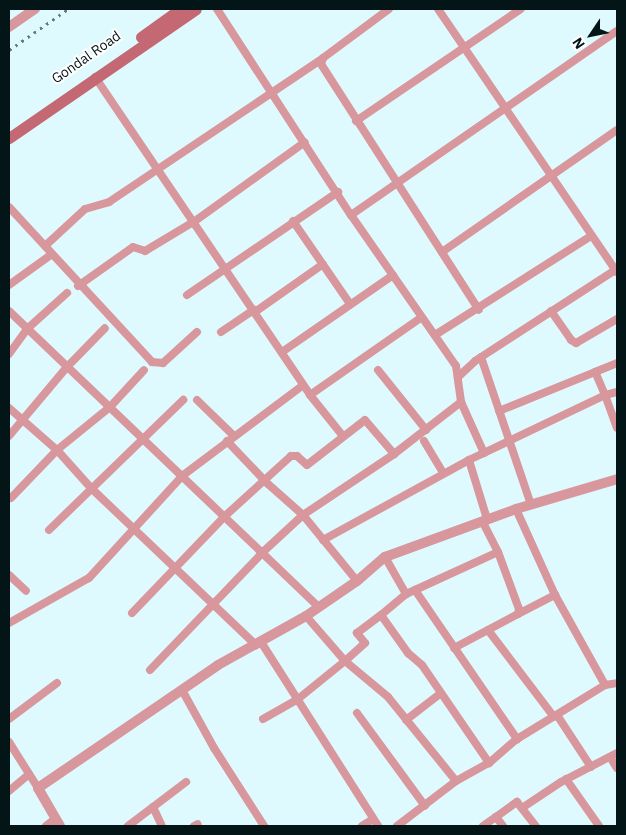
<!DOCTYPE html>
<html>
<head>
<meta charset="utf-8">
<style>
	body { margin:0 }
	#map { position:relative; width:626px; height:835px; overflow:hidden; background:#defafe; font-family:"IBM Plex Sans",sans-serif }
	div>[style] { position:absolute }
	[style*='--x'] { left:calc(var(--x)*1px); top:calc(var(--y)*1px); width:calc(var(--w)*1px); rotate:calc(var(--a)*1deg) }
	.minor>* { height:8px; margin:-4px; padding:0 4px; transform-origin:4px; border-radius:4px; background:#d8979d }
	.tertiary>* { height:10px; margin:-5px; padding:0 5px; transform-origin:5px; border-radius:5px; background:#d8979d }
	.secondary>* { height:11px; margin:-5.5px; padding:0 5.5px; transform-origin:5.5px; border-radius:5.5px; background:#c46873 }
	.rail>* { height:2.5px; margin-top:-1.25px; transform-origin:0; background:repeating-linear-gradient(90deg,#657b7e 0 2.5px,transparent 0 7.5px) }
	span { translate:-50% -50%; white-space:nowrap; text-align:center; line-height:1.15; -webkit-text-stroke:4px #fff; paint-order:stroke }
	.street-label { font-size:14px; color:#041517 }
	.frame { position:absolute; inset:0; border:10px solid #041517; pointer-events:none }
	.north { position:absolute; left:566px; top:10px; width:50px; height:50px; -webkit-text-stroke:4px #fff; paint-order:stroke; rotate:236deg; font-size:14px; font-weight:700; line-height:20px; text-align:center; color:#041517 }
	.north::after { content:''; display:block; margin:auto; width:18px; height:22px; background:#041517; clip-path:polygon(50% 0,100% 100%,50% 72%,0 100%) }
</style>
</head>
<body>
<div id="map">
	<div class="minor">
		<i style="--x:217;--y:9;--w:246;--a:57"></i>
		<i style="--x:351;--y:215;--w:184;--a:55.2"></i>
		<i style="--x:456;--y:366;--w:36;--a:82"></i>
		<i style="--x:461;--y:402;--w:56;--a:65.7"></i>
		<i style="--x:389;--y:9;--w:82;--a:143.4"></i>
		<i style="--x:323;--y:58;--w:6;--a:108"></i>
		<i style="--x:321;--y:64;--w:292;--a:57.3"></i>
		<i style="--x:438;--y:9;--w:318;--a:55.8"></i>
		<i style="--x:95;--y:77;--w:384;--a:55.9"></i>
		<i style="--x:310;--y:395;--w:51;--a:51.3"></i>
		<i style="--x:356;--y:121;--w:199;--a:-34.2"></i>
		<i style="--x:9;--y:207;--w:211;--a:47.3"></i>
		<i style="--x:152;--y:362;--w:11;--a:5"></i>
		<i style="--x:163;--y:363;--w:46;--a:-42.4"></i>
		<i style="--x:351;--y:215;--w:323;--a:-34.7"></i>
		<i style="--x:293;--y:221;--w:101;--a:55.5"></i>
		<i style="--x:45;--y:246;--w:54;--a:-42.8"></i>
		<i style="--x:85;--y:209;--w:25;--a:-16"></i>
		<i style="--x:109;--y:202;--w:258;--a:-33.9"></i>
		<i style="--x:442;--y:252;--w:213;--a:-34.9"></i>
		<i style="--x:9;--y:285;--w:53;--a:-35.8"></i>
		<i style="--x:78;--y:286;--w:67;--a:-35.3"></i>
		<i style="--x:133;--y:247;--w:13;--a:18"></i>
		<i style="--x:145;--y:251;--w:58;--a:-31"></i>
		<i style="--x:195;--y:221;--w:135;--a:-35.7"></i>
		<i style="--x:187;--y:295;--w:183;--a:-34.3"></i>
		<i style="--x:9;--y:311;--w:426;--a:43.7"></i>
		<i style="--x:551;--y:311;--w:35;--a:55"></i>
		<i style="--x:571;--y:340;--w:6;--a:31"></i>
		<i style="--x:576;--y:343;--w:48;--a:-30.3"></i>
		<i style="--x:255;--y:312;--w:83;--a:-35.2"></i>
		<i style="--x:221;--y:332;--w:40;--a:-34"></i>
		<i style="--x:435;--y:335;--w:185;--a:-32.4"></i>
		<i style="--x:282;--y:352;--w:135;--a:-34.7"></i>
		<i style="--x:9;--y:354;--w:31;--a:-54"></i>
		<i style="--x:27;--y:329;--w:54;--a:-42"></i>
		<i style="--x:481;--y:357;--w:156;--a:71.3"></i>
		<i style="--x:378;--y:370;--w:77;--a:51.3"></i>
		<i style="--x:458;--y:377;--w:23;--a:-43"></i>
		<i style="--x:475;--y:361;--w:167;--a:-33"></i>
		<i style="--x:617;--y:392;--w:12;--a:166"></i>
		<i style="--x:605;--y:395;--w:35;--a:70"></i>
		<i style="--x:310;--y:395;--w:136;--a:-34.9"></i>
		<i style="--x:197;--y:400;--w:50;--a:44.2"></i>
		<i style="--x:9;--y:408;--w:64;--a:41.2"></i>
		<i style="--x:57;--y:450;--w:51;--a:48.2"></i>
		<i style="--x:91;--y:488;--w:228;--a:43.6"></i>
		<i style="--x:499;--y:411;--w:104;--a:-22.1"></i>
		<i style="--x:9;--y:436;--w:90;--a:-50"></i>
		<i style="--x:67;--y:367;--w:54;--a:-45.7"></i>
		<i style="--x:227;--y:441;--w:59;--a:46.4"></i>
		<i style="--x:268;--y:484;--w:47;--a:41.5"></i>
		<i style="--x:303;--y:515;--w:85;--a:50.7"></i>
		<i style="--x:424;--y:441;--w:37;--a:59"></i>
		<i style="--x:11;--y:498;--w:66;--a:-46.2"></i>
		<i style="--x:57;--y:450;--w:68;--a:-39.1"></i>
		<i style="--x:110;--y:407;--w:50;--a:-47.4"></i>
		<i style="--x:516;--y:509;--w:94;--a:65.6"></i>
		<i style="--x:555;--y:595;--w:103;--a:60.9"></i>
		<i style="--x:487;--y:519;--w:62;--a:-107"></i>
		<i style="--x:469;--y:460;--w:151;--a:-25.5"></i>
		<i style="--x:605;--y:395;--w:25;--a:-113"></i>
		<i style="--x:595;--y:372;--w:24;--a:-22"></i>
		<i style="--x:49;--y:530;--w:187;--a:-44.1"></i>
		<i style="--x:323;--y:540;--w:166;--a:-28.7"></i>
		<i style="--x:385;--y:557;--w:43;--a:60.4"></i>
		<i style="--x:406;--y:594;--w:10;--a:-24"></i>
		<i style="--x:415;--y:590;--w:181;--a:55.6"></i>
		<i style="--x:9;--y:575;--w:23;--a:43"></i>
		<i style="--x:415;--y:590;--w:91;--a:-24.6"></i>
		<i style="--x:406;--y:594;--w:33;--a:140"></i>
		<i style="--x:381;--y:615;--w:47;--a:54.6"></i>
		<i style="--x:408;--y:653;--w:18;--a:41"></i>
		<i style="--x:422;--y:665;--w:119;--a:55.6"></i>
		<i style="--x:132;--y:613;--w:134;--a:-46.2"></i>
		<i style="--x:225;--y:516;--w:89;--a:-42.3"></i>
		<i style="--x:291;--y:456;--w:6;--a:0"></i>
		<i style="--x:297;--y:456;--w:13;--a:42"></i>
		<i style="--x:307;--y:465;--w:73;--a:-37.8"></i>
		<i style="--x:365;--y:420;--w:45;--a:49.5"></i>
		<i style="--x:518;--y:614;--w:42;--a:-27.2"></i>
		<i style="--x:306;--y:616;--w:60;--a:49.1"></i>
		<i style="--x:345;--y:661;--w:56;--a:39.9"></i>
		<i style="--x:388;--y:697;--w:108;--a:51"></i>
		<i style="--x:9;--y:623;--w:92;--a:-29.4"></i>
		<i style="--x:89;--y:578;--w:138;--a:-47.6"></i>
		<i style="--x:182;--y:476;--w:151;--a:-36.9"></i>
		<i style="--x:488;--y:630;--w:109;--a:52.8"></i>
		<i style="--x:261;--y:642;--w:218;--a:57.5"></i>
		<i style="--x:454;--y:648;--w:72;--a:-28"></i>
		<i style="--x:518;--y:614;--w:5;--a:-79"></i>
		<i style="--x:519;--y:609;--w:61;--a:-110.2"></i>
		<i style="--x:498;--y:552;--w:35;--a:-117"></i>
		<i style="--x:150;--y:670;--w:165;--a:-46.2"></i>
		<i style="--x:264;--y:551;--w:53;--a:-42.7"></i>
		<i style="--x:303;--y:515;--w:110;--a:-33.8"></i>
		<i style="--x:394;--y:454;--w:85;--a:-37.8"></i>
		<i style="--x:182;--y:690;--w:66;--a:61.1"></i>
		<i style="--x:214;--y:748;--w:93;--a:57.3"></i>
		<i style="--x:357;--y:713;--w:115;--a:53.8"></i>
		<i style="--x:557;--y:715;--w:62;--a:56.8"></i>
		<i style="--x:9;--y:719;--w:60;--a:-36.9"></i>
		<i style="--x:263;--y:719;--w:40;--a:-29.7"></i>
		<i style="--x:298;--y:699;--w:60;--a:-39"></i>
		<i style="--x:345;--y:661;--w:27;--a:-42"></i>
		<i style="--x:365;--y:643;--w:13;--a:-129"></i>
		<i style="--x:357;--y:633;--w:30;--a:-37"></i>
		<i style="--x:406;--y:720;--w:44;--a:-37.6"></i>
		<i style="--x:9;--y:742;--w:54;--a:57.8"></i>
		<i style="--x:610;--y:757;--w:13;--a:58"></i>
		<i style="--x:566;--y:779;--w:57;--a:54.9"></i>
		<i style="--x:9;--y:791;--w:26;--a:-40"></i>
		<i style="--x:153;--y:807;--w:21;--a:65"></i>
		<i style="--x:522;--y:808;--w:47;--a:-33.7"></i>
		<i style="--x:561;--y:782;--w:63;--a:-27.4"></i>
		<i style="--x:496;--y:817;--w:26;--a:-36"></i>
		<i style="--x:517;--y:802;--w:31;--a:52"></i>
		<i style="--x:46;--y:826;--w:11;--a:-38"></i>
		<i style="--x:128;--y:826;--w:73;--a:-37.2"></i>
		<i style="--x:194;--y:826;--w:4;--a:-27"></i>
		<i style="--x:362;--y:826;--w:13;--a:-32"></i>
		<i style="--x:397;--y:826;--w:74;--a:-37.3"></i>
		<i style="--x:456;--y:781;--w:38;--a:-29"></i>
		<i style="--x:489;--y:763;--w:37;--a:-41"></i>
		<i style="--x:517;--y:739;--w:103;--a:-31.5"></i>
		<i style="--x:605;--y:685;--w:12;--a:-9"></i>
		<i style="--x:483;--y:826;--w:16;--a:-35"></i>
		<i style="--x:496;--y:817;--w:11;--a:52"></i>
	</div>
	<div class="tertiary">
		<i style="--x:9;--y:27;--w:32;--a:-35"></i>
		<i style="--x:60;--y:826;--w:44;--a:-120.1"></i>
		<i style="--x:38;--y:788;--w:218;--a:-34.3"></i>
		<i style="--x:218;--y:665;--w:101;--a:-29.1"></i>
		<i style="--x:306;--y:616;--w:62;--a:-34.5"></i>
		<i style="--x:357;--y:581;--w:37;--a:-41"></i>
		<i style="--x:385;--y:557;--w:140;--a:-20.1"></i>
		<i style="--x:516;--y:509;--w:105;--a:-16.5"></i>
	</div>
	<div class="secondary">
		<i style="--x:141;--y:37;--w:48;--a:-35.7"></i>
		<i style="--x:9;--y:138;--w:227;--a:-34.6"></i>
	</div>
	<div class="rail">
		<i style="--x:9;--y:50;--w:72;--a:-34.8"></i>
	</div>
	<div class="street-label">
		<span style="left:86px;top:57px;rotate:-35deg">Gondal Road</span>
	</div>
	<div class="frame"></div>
	<div class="north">N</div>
</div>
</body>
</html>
